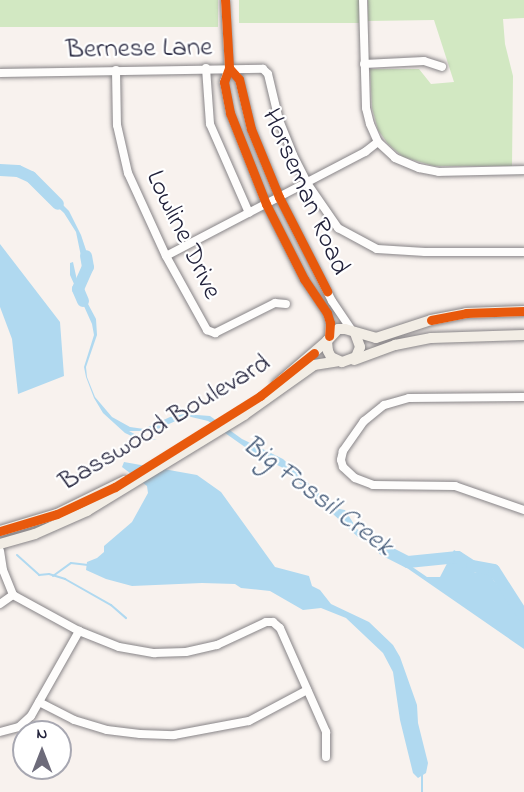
<!DOCTYPE html>
<html>
<head>
<meta charset="utf-8">
<style>
	body { margin:0 }
	#map { position:relative; width:524px; height:792px; overflow:hidden; background:#f8f2ee; font-family:"Indie Flower",sans-serif }
	div>[style] { position:absolute }
	[style*='--x'] { left:calc(var(--x)*1px); top:calc(var(--y)*1px); width:calc(var(--w)*1px); rotate:calc(var(--a)*1deg) }
	.green>* { inset:0; background:#d2e8c2; transform-origin:0 0 }
	.water>* { inset:0; background:#b0d9f0 }
	.stream>* { height:2px; margin:-1px; padding:0 1px; transform-origin:1px; border-radius:1px; background:#b0d9f0 }
	.river>* { height:12px; margin:-6px; padding:0 6px; transform-origin:6px; border-radius:6px; background:#b0d9f0 }
	.roads { filter:drop-shadow(0 0 2px #878487) drop-shadow(0 0 2px #878487) }
	.minor>* { height:8px; margin:-4px; padding:0 4px; transform-origin:4px; border-radius:4px; background:#fefdfc }
	.major>* { height:10px; margin:-5px; padding:0 5px; transform-origin:5px; border-radius:5px; background:#f2ede5 }
	.cycleway>* { height:9px; margin:-4.5px; padding:0 4.5px; transform-origin:4.5px; border-radius:4.5px; background:#e8590c }
	span { translate:-50% -50%; white-space:nowrap; text-align:center; line-height:1.15; -webkit-text-stroke:4.5px #fff; paint-order:stroke }
	.street-label { font-size:27px; color:#22223b }
	.water-label { font-size:28px; color:#495e7b; font-style:italic }
	.north { position:absolute; left:12px; top:720px; width:60px; height:60px; box-sizing:border-box; background:#fff; border:2px solid #a7a7b1; border-radius:50%; rotate:0deg; font-size:16px; font-weight:700; line-height:24px; text-align:center; color:#22223b }
	.north::after { content:''; display:block; margin:auto; width:21px; height:27px; background:#6d6b7a; clip-path:polygon(50% 0,100% 100%,50% 72%,0 100%) }
</style>
</head>
<body>
<div id="map">
	<div class="green">
		<i style="left:0;top:0;width:218px;height:27px"></i>
		<i style="left:239px;top:0;width:120px;height:23px"></i>
		<i style="clip-path:polygon(368px 0,524px 0,524px 18px,503px 19px,505px 44px,513px 76px,512px 166px,434px 166px,403px 157px,388px 144px,378px 130px,372px 108px,370px 69px,419px 69px,431px 84px,454px 82px,434px 20px,368px 21px)"></i>
	</div>
	<div class="water">
		<i style="clip-path:polygon(51px 193px,69px 211px,81px 235px,92px 268px,89px 274px,82px 261px,76px 232px,64px 213px,51px 201px,48px 194px)"></i>
		<i style="clip-path:polygon(0 244px,60px 322px,64px 376px,18px 394px,12px 339px,0 307px)"></i>
		<i style="clip-path:polygon(73px 262px,78px 285px,96px 319px,97px 335px,86px 367px,87px 377px,95px 397px,112px 417px,130px 427px,144px 429px,170px 417px,184px 414px,210px 416px,242px 439px,283px 459px,334px 508px,345px 510px,357px 529px,427px 577px,440px 577px,454px 550px,462px 555px,475px 573px,490px 572px,494px 581px,524px 615px,524px 649px,378px 548px,358px 537px,283px 468px,252px 452px,208px 421px,187px 416px,153px 431px,129px 431px,140px 437px,157px 440px,140px 440px,125px 433px,103px 413px,94px 398px,86px 377px,84px 367px,94px 335px,92px 324px,70px 275px,70px 263px)"></i>
		<i style="clip-path:polygon(124px 462px,197px 475px,221px 492px,275px 567px,309px 576px,312px 586px,320px 590px,331px 604px,369px 622px,393px 645px,400px 657px,417px 705px,418px 723px,428px 763px,426px 773px,418px 778px,413px 773px,400px 720px,393px 672px,383px 653px,346px 618px,321px 608px,303px 610px,270px 591px,241px 588px,235px 584px,202px 583px,132px 586px,106px 579px,86px 570px,87px 562px,97px 558px,104px 552px,104px 546px,132px 522px,148px 493px,147px 486px,122px 467px)"></i>
	</div>
	<div class="stream">
		<i style="--x:17;--y:555;--w:30;--a:42"></i>
		<i style="--x:39;--y:575;--w:10;--a:-6"></i>
		<i style="--x:49;--y:574;--w:17;--a:17"></i>
		<i style="--x:65;--y:579;--w:53;--a:29.5"></i>
		<i style="--x:111;--y:605;--w:20;--a:41"></i>
		<i style="--x:53;--y:576;--w:22;--a:-36"></i>
		<i style="--x:71;--y:563;--w:17;--a:7"></i>
		<i style="--x:422;--y:792;--w:19;--a:-90"></i>
	</div>
	<div class="river">
		<i style="--x:0;--y:170;--w:18;--a:3"></i>
		<i style="--x:18;--y:171;--w:14;--a:25"></i>
		<i style="--x:31;--y:177;--w:38;--a:45"></i>
		<i style="--x:83;--y:301;--w:13;--a:-113"></i>
		<i style="--x:78;--y:289;--w:24;--a:-66"></i>
		<i style="--x:88;--y:267;--w:11;--a:-100"></i>
		<i style="--x:384;--y:550;--w:27;--a:27"></i>
		<i style="--x:408;--y:562;--w:50;--a:-5.7"></i>
		<i style="--x:458;--y:557;--w:17;--a:33"></i>
		<i style="--x:472;--y:566;--w:22;--a:10"></i>
		<i style="--x:494;--y:570;--w:56;--a:57.4"></i>
	</div>
	<div class="roads">
		<div class="minor">
			<i style="--x:225;--y:0;--w:68;--a:86.6"></i>
			<i style="--x:229;--y:68;--w:15;--a:110"></i>
			<i style="--x:224;--y:82;--w:32;--a:79"></i>
			<i style="--x:230;--y:113;--w:98;--a:68.4"></i>
			<i style="--x:266;--y:204;--w:84;--a:63.1"></i>
			<i style="--x:304;--y:279;--w:41;--a:55.9"></i>
			<i style="--x:327;--y:313;--w:10;--a:73"></i>
			<i style="--x:330;--y:323;--w:13;--a:94"></i>
			<i style="--x:363;--y:0;--w:108;--a:88.4"></i>
			<i style="--x:366;--y:108;--w:16;--a:76"></i>
			<i style="--x:370;--y:124;--w:20;--a:66"></i>
			<i style="--x:378;--y:142;--w:23;--a:43"></i>
			<i style="--x:395;--y:158;--w:26;--a:23"></i>
			<i style="--x:419;--y:168;--w:20;--a:11"></i>
			<i style="--x:439;--y:172;--w:85;--a:-1.3"></i>
			<i style="--x:364;--y:64;--w:60;--a:-2.9"></i>
			<i style="--x:424;--y:61;--w:19;--a:18"></i>
			<i style="--x:206;--y:68;--w:56;--a:85.9"></i>
			<i style="--x:210;--y:124;--w:97;--a:66.3"></i>
			<i style="--x:229;--y:68;--w:15;--a:48"></i>
			<i style="--x:239;--y:79;--w:51;--a:76.5"></i>
			<i style="--x:251;--y:129;--w:74;--a:67.6"></i>
			<i style="--x:279;--y:197;--w:117;--a:63"></i>
			<i style="--x:332;--y:301;--w:36;--a:56"></i>
			<i style="--x:116;--y:70;--w:55;--a:89"></i>
			<i style="--x:117;--y:125;--w:49;--a:77.1"></i>
			<i style="--x:128;--y:173;--w:91;--a:65.4"></i>
			<i style="--x:166;--y:256;--w:85;--a:61"></i>
			<i style="--x:207;--y:330;--w:9;--a:21"></i>
			<i style="--x:215;--y:333;--w:67;--a:-26.6"></i>
			<i style="--x:275;--y:303;--w:11;--a:5"></i>
			<i style="--x:0;--y:73;--w:263;--a:-0.9"></i>
			<i style="--x:263;--y:69;--w:7;--a:45"></i>
			<i style="--x:268;--y:74;--w:47;--a:76.6"></i>
			<i style="--x:279;--y:120;--w:38;--a:68"></i>
			<i style="--x:293;--y:155;--w:31;--a:63"></i>
			<i style="--x:307;--y:183;--w:55;--a:55.4"></i>
			<i style="--x:338;--y:228;--w:44;--a:28.3"></i>
			<i style="--x:377;--y:249;--w:48;--a:3.6"></i>
			<i style="--x:425;--y:252;--w:99;--a:0"></i>
			<i style="--x:166;--y:256;--w:225;--a:-27.6"></i>
			<i style="--x:365;--y:152;--w:16;--a:-38"></i>
			<i style="--x:524;--y:397;--w:115;--a:179.5"></i>
			<i style="--x:409;--y:398;--w:26;--a:164"></i>
			<i style="--x:384;--y:405;--w:26;--a:141"></i>
			<i style="--x:364;--y:421;--w:37;--a:125"></i>
			<i style="--x:343;--y:451;--w:9;--a:103"></i>
			<i style="--x:341;--y:460;--w:7;--a:74"></i>
			<i style="--x:343;--y:467;--w:16;--a:43"></i>
			<i style="--x:355;--y:478;--w:19;--a:21"></i>
			<i style="--x:373;--y:485;--w:82;--a:0.7"></i>
			<i style="--x:455;--y:486;--w:73;--a:19.2"></i>
			<i style="--x:0;--y:551;--w:19;--a:81"></i>
			<i style="--x:3;--y:570;--w:27;--a:68"></i>
			<i style="--x:13;--y:595;--w:75;--a:28.6"></i>
			<i style="--x:79;--y:631;--w:43;--a:21.8"></i>
			<i style="--x:119;--y:647;--w:36;--a:10"></i>
			<i style="--x:154;--y:653;--w:32;--a:-2"></i>
			<i style="--x:186;--y:652;--w:32;--a:-13"></i>
			<i style="--x:217;--y:645;--w:54;--a:-25.1"></i>
			<i style="--x:266;--y:622;--w:7;--a:0"></i>
			<i style="--x:273;--y:622;--w:9;--a:41"></i>
			<i style="--x:280;--y:628;--w:114;--a:66.1"></i>
			<i style="--x:326;--y:732;--w:25;--a:90"></i>
			<i style="--x:0;--y:604;--w:16;--a:-35"></i>
			<i style="--x:39;--y:702;--w:39;--a:27"></i>
			<i style="--x:74;--y:720;--w:34;--a:17"></i>
			<i style="--x:107;--y:730;--w:33;--a:7"></i>
			<i style="--x:140;--y:734;--w:34;--a:2"></i>
			<i style="--x:174;--y:735;--w:76;--a:-10.6"></i>
			<i style="--x:249;--y:721;--w:66;--a:-28.1"></i>
			<i style="--x:0;--y:732;--w:20;--a:-15"></i>
			<i style="--x:19;--y:727;--w:16;--a:-43"></i>
			<i style="--x:31;--y:716;--w:98;--a:-60.5"></i>
		</div>
		<div class="major">
			<i style="--x:355;--y:333;--w:15;--a:70"></i>
			<i style="--x:360;--y:347;--w:11;--a:112"></i>
			<i style="--x:356;--y:357;--w:15;--a:160"></i>
			<i style="--x:342;--y:362;--w:12;--a:-156"></i>
			<i style="--x:331;--y:357;--w:7;--a:-117"></i>
			<i style="--x:328;--y:351;--w:10;--a:-96"></i>
			<i style="--x:327;--y:341;--w:16;--a:-47"></i>
			<i style="--x:338;--y:329;--w:7;--a:0"></i>
			<i style="--x:345;--y:329;--w:32;--a:16"></i>
			<i style="--x:376;--y:338;--w:58;--a:-18.1"></i>
			<i style="--x:431;--y:320;--w:36;--a:-11"></i>
			<i style="--x:466;--y:313;--w:58;--a:-2"></i>
			<i style="--x:354;--y:360;--w:44;--a:-20.1"></i>
			<i style="--x:395;--y:345;--w:37;--a:-11"></i>
			<i style="--x:431;--y:338;--w:93;--a:-1.8"></i>
			<i style="--x:277;--y:384;--w:66;--a:-40.7"></i>
			<i style="--x:0;--y:531;--w:59;--a:-16.6"></i>
			<i style="--x:57;--y:514;--w:75;--a:-26.2"></i>
			<i style="--x:0;--y:544;--w:36;--a:-16"></i>
			<i style="--x:35;--y:534;--w:57;--a:-23.9"></i>
			<i style="--x:87;--y:511;--w:184;--a:-31.4"></i>
			<i style="--x:244;--y:415;--w:86;--a:-35.5"></i>
			<i style="--x:314;--y:365;--w:24;--a:-9"></i>
		</div>
	</div>
	<div class="cycleway">
		<i style="--x:225;--y:0;--w:68;--a:86.6"></i>
		<i style="--x:229;--y:68;--w:15;--a:110"></i>
		<i style="--x:224;--y:82;--w:32;--a:79"></i>
		<i style="--x:230;--y:113;--w:98;--a:68.4"></i>
		<i style="--x:266;--y:204;--w:84;--a:63.1"></i>
		<i style="--x:304;--y:279;--w:41;--a:55.9"></i>
		<i style="--x:327;--y:313;--w:10;--a:73"></i>
		<i style="--x:330;--y:323;--w:13;--a:94"></i>
		<i style="--x:229;--y:68;--w:15;--a:48"></i>
		<i style="--x:239;--y:79;--w:51;--a:76.5"></i>
		<i style="--x:251;--y:129;--w:74;--a:67.6"></i>
		<i style="--x:279;--y:197;--w:106;--a:62.9"></i>
		<i style="--x:431;--y:320;--w:36;--a:-11"></i>
		<i style="--x:466;--y:313;--w:58;--a:-2"></i>
		<i style="--x:0;--y:531;--w:59;--a:-16.6"></i>
		<i style="--x:57;--y:514;--w:64;--a:-25"></i>
		<i style="--x:115;--y:487;--w:171;--a:-32.1"></i>
		<i style="--x:260;--y:396;--w:69;--a:-38.5"></i>
	</div>
	<div class="street-label">
		<span style="left:139px;top:49px;rotate:-1deg">Bernese Lane</span>
		<span style="left:305px;top:192px;rotate:66deg">Horseman Road</span>
		<span style="left:183px;top:235px;rotate:64deg">Lowline Drive</span>
		<span style="left:165px;top:423px;rotate:-31deg">Basswood Boulevard</span>
	</div>
	<div class="water-label">
		<span style="left:317px;top:497px;rotate:37deg">Big Fossil Creek</span>
	</div>
	<div class="north">N</div>
</div>
</body>
</html>
